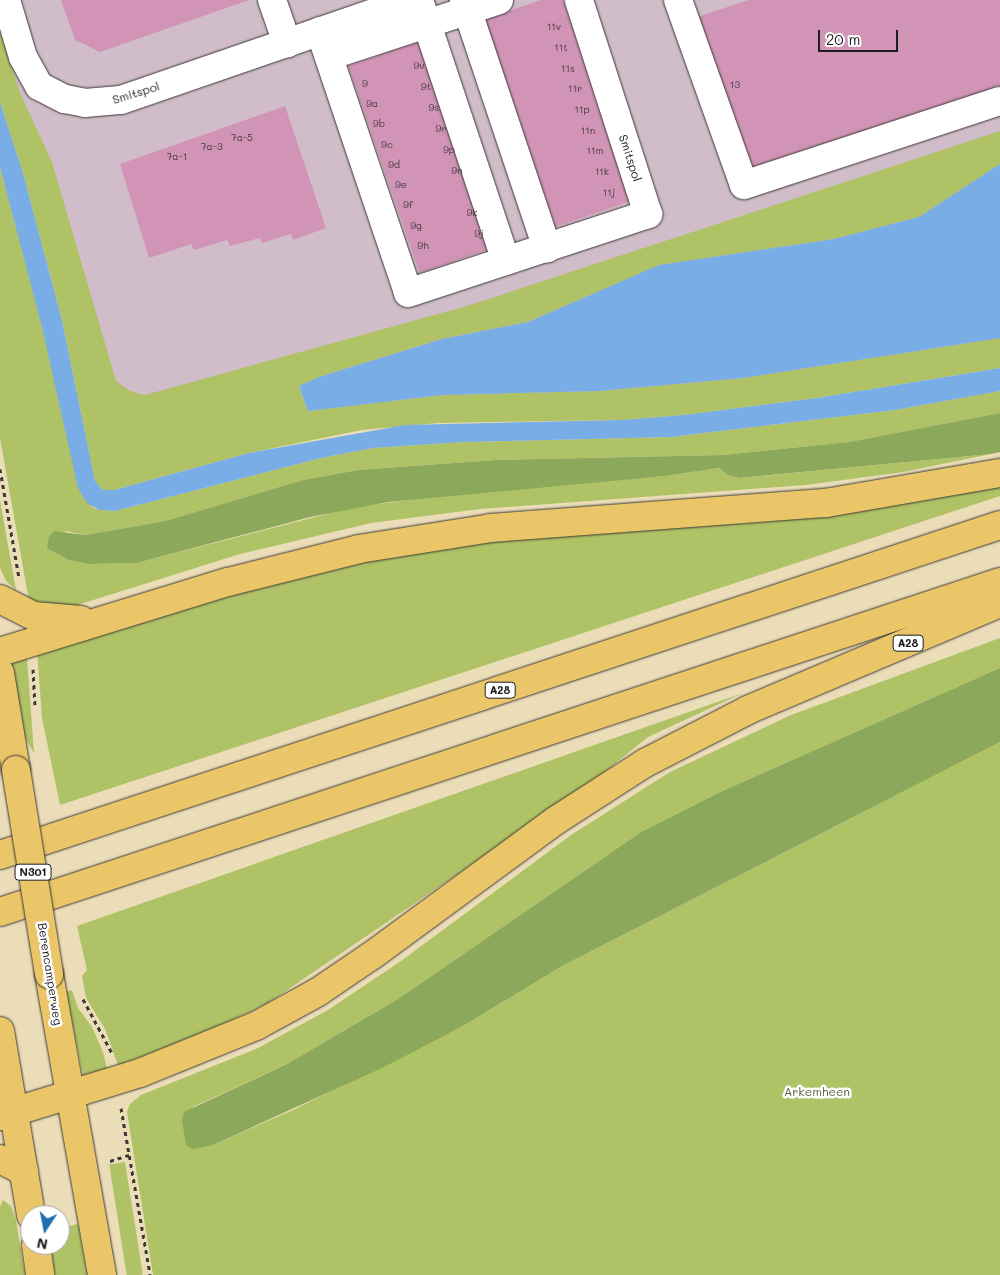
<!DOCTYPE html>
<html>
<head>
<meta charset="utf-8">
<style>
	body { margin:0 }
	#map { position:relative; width:1000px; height:1275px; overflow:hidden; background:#ecddb9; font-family:Mali,sans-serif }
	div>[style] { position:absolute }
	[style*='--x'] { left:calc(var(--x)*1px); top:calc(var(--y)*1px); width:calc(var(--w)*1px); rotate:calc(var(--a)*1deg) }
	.industrial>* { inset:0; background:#d1bdc9 }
	.green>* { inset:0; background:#afc266; transform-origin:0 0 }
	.forest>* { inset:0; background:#8ba85b }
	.water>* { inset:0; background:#79ade6 }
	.building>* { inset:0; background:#d194b6; transform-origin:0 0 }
	.path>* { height:3px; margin-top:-1.5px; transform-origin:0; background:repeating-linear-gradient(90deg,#3b3934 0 4px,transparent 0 8px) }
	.roads { filter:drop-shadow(0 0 1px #3b3934) drop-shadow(0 0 1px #3b3934) }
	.minor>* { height:28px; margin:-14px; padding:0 14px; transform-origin:14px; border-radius:14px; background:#fff }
	.major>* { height:28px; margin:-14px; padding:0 14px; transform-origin:14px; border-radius:14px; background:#ebc669 }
	.highway>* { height:28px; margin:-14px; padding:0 14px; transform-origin:14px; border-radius:14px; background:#ebc669 }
	.bridges { filter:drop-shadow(0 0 1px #3b3934) drop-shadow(0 0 1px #3b3934) }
	.major-bridge>* { height:28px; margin:-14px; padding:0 14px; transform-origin:14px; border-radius:14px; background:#ebc669 }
	span { translate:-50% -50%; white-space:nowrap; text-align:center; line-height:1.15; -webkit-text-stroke:5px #fff; paint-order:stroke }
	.number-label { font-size:10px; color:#493a42 }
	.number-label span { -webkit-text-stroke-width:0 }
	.shield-label span { padding:1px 4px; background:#fff; border:1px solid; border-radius:4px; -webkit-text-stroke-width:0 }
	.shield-label { font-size:11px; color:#1c1c1c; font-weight:700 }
	.street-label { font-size:12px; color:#1c1c1c }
	.park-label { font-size:12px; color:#575e3a }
	.north { position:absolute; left:20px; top:1205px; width:50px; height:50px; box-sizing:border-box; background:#fff; border:1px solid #a4a4a4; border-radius:50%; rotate:191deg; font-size:14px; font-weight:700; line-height:20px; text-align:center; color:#1c1c1c }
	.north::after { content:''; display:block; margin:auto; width:18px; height:22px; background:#1f6fb2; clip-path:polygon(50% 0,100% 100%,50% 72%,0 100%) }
	.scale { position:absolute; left:818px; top:30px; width:80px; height:22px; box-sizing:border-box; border:2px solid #1c1c1c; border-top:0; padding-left:6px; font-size:15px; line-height:18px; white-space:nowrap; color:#1c1c1c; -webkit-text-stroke:4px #fff; paint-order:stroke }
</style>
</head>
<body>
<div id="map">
	<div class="industrial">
		<i style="clip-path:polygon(0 0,1000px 0,1000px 355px,471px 408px,112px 469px,0 78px)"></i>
	</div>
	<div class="green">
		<i style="clip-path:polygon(0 30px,20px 93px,52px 162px,116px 381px,130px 391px,145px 395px,467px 306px,1000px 131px,1000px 164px,919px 217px,834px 239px,659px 265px,528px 322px,441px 339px,319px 377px,299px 387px,308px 411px,442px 395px,599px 391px,743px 378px,1000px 338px,1000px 368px,817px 398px,684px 415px,621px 420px,438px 423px,362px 430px,249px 453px,114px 490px,103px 490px,95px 481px,62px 320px,23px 173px,0 102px)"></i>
		<i style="clip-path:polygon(0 167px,92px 507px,99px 510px,115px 511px,321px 458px,373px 448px,464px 442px,671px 437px,895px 410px,1000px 391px,1000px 413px,849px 442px,723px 455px,495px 460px,358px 470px,303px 480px,165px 521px,85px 535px,65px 531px,69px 560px,89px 564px,137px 563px,350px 508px,465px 492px,665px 476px,719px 468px,728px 475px,740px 478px,991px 454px,903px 472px,806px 485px,480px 509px,371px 523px,240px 554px,71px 607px,47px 607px,29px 601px,0 438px)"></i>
		<i style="clip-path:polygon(1000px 483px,1000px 496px,60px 805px,42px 718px,37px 650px,372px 555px)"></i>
		<i style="clip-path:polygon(0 500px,16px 590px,6px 581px,0 568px)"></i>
		<i style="clip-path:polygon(1000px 638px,1000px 668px,718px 793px,641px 832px,398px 999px,287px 1064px,193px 1107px,213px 1145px,293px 1110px,461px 1027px,564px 965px,1000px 742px,1000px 1275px,153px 1275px,127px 1112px,130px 1104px,141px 1095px,256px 1049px,328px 1010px,401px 961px,571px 835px,670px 772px,791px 715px)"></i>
		<i style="clip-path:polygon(11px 657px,27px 658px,34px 753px,25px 738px)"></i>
		<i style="clip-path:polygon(743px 693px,648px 737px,586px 787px,268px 1003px,197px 1037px,118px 1065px,105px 1029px,86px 998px,82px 976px,87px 970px,77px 926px)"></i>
		<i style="clip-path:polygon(72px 990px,78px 1008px,92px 1027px,103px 1052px,107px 1069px,83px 1075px,66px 992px)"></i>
		<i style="left:125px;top:1162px;width:114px;height:16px;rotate:81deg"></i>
		<i style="clip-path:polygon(3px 1200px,11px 1206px,16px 1221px,25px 1275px,0 1275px,0 1207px)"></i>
		<i style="clip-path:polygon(78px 1224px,87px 1275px,55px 1275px,50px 1245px,60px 1245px,60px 1228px)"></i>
	</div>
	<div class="forest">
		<i style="clip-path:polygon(1000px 413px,1000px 452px,991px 454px,739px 478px,728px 475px,719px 468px,665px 476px,388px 502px,310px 517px,137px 563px,89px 564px,69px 560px,47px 548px,49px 537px,54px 531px,85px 535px,165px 521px,303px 480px,358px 470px,495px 460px,723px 455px,849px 442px)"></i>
		<i style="clip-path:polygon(1000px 668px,1000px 742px,564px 965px,461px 1027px,384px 1067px,213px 1145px,193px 1149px,186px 1145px,182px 1120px,184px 1112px,287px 1064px,398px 999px,641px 832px,718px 793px)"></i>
	</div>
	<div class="water">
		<i style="clip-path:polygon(0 102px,23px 173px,62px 320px,95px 481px,103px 490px,114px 490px,249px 453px,405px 425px,621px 420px,684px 415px,817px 398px,1000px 368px,1000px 391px,895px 410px,671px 437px,464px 442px,373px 448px,321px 458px,115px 511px,99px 510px,87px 503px,78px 488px,42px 327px,0 167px)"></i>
		<i style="clip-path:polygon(1000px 164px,1000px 338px,743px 378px,599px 391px,442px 395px,308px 411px,299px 386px,319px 377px,442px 339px,528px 322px,659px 265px,834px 239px,919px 217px)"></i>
	</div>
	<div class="building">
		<i style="clip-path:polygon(61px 0,249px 0,100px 52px,75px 40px)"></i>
		<i style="clip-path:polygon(541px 0,563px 0,631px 201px,555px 227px,485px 19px)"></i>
		<i style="clip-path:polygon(749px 0,1000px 0,1000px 89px,748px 172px,697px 17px)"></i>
		<i style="left:424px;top:40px;width:219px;height:80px;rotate:71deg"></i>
		<i style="clip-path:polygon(285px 106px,326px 228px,293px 240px,291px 234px,262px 243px,260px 238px,230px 246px,227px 240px,194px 250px,191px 244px,149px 258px,120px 164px)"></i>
	</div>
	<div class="path">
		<i style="--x:0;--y:469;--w:111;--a:80.1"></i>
		<i style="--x:33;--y:669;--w:36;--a:87"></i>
		<i style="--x:83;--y:999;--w:61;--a:61.8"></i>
		<i style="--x:121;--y:1108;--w:169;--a:80.1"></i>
		<i style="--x:110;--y:1161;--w:20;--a:-18"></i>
	</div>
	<div class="roads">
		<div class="minor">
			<i style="--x:6;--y:0;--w:59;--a:73.4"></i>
			<i style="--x:23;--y:57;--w:33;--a:61"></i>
			<i style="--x:39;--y:86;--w:29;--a:27"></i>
			<i style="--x:65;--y:99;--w:20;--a:11"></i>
			<i style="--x:85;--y:103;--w:36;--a:-5"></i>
			<i style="--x:121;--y:100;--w:307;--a:-19"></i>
			<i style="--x:272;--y:0;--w:46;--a:70.8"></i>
			<i style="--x:419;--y:0;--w:275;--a:71.6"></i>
			<i style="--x:464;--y:0;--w:262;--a:71.5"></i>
			<i style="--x:678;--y:0;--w:196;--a:70.4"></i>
			<i style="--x:744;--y:185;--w:269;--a:-18.2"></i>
			<i style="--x:320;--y:31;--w:276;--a:71.4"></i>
			<i style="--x:408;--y:293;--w:253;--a:-18.2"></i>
			<i style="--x:648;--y:214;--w:225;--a:-107.9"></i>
			<i style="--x:329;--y:56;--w:179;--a:-18.2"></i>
		</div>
		<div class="major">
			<i style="--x:0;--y:673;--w:98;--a:80.6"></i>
			<i style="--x:49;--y:974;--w:306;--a:80"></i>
			<i style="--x:0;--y:1031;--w:187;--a:80.4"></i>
			<i style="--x:36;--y:1245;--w:30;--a:82"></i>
		</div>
		<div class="highway">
			<i style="--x:0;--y:599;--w:38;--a:27"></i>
			<i style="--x:34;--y:616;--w:47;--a:4.9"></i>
			<i style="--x:0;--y:652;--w:239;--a:-17.1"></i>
			<i style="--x:228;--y:582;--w:135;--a:-14.1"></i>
			<i style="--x:359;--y:549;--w:134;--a:-9"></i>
			<i style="--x:491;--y:528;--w:336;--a:-4.3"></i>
			<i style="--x:826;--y:503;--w:177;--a:-9.8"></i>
			<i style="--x:0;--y:855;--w:1053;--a:-18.26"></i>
			<i style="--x:0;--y:912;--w:1053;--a:-18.26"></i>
			<i style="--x:0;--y:1116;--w:146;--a:-17.1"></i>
			<i style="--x:140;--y:1073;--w:125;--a:-22.1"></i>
			<i style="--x:256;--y:1026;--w:71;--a:-28.7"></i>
			<i style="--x:318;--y:992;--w:68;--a:-34.2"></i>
			<i style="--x:374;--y:954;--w:225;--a:-36.3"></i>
			<i style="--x:555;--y:821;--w:107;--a:-32.8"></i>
			<i style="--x:645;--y:763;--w:116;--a:-27.2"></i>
			<i style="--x:748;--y:710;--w:274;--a:-23"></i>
			<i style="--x:0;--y:1159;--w:27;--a:27"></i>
		</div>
	</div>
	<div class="bridges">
		<div class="major-bridge">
			<i style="--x:16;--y:770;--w:207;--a:80.8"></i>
		</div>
	</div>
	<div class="number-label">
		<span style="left:554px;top:27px">11v</span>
		<span style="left:561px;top:48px">11t</span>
		<span style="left:419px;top:66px">9v</span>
		<span style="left:568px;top:69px">11s</span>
		<span style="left:365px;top:84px">9</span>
		<span style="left:735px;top:85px">13</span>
		<span style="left:426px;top:87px">9t</span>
		<span style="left:575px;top:89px">11r</span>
		<span style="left:372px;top:104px">9a</span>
		<span style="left:434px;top:108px">9s</span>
		<span style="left:582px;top:110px">11p</span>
		<span style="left:379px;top:124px">9b</span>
		<span style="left:441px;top:129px">9r</span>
		<span style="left:588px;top:131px">11n</span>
		<span style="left:242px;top:138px">7a-5</span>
		<span style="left:387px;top:145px">9c</span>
		<span style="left:212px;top:147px">7a-3</span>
		<span style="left:449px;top:150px">9p</span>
		<span style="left:595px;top:151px">11m</span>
		<span style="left:177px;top:157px">7a-1</span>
		<span style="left:394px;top:165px">9d</span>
		<span style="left:457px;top:171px">9n</span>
		<span style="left:602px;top:172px">11k</span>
		<span style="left:401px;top:185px">9e</span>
		<span style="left:609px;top:193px">11j</span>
		<span style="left:408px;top:205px">9f</span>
		<span style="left:472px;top:213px">9k</span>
		<span style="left:416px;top:226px">9g</span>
		<span style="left:479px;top:234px">9j</span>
		<span style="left:423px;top:246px">9h</span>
	</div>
	<div class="shield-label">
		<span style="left:908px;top:643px">A28</span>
		<span style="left:500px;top:690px">A28</span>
		<span style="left:33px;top:872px">N301</span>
	</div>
	<div class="street-label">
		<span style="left:136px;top:93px;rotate:-17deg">Smitspol</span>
		<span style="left:630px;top:158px;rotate:72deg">Smitspol</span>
		<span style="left:50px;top:974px;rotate:81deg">Berencamperweg</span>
	</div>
	<div class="park-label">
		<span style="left:817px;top:1092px">Arkemheen</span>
	</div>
	<div class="north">N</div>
	<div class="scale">20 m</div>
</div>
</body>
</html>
